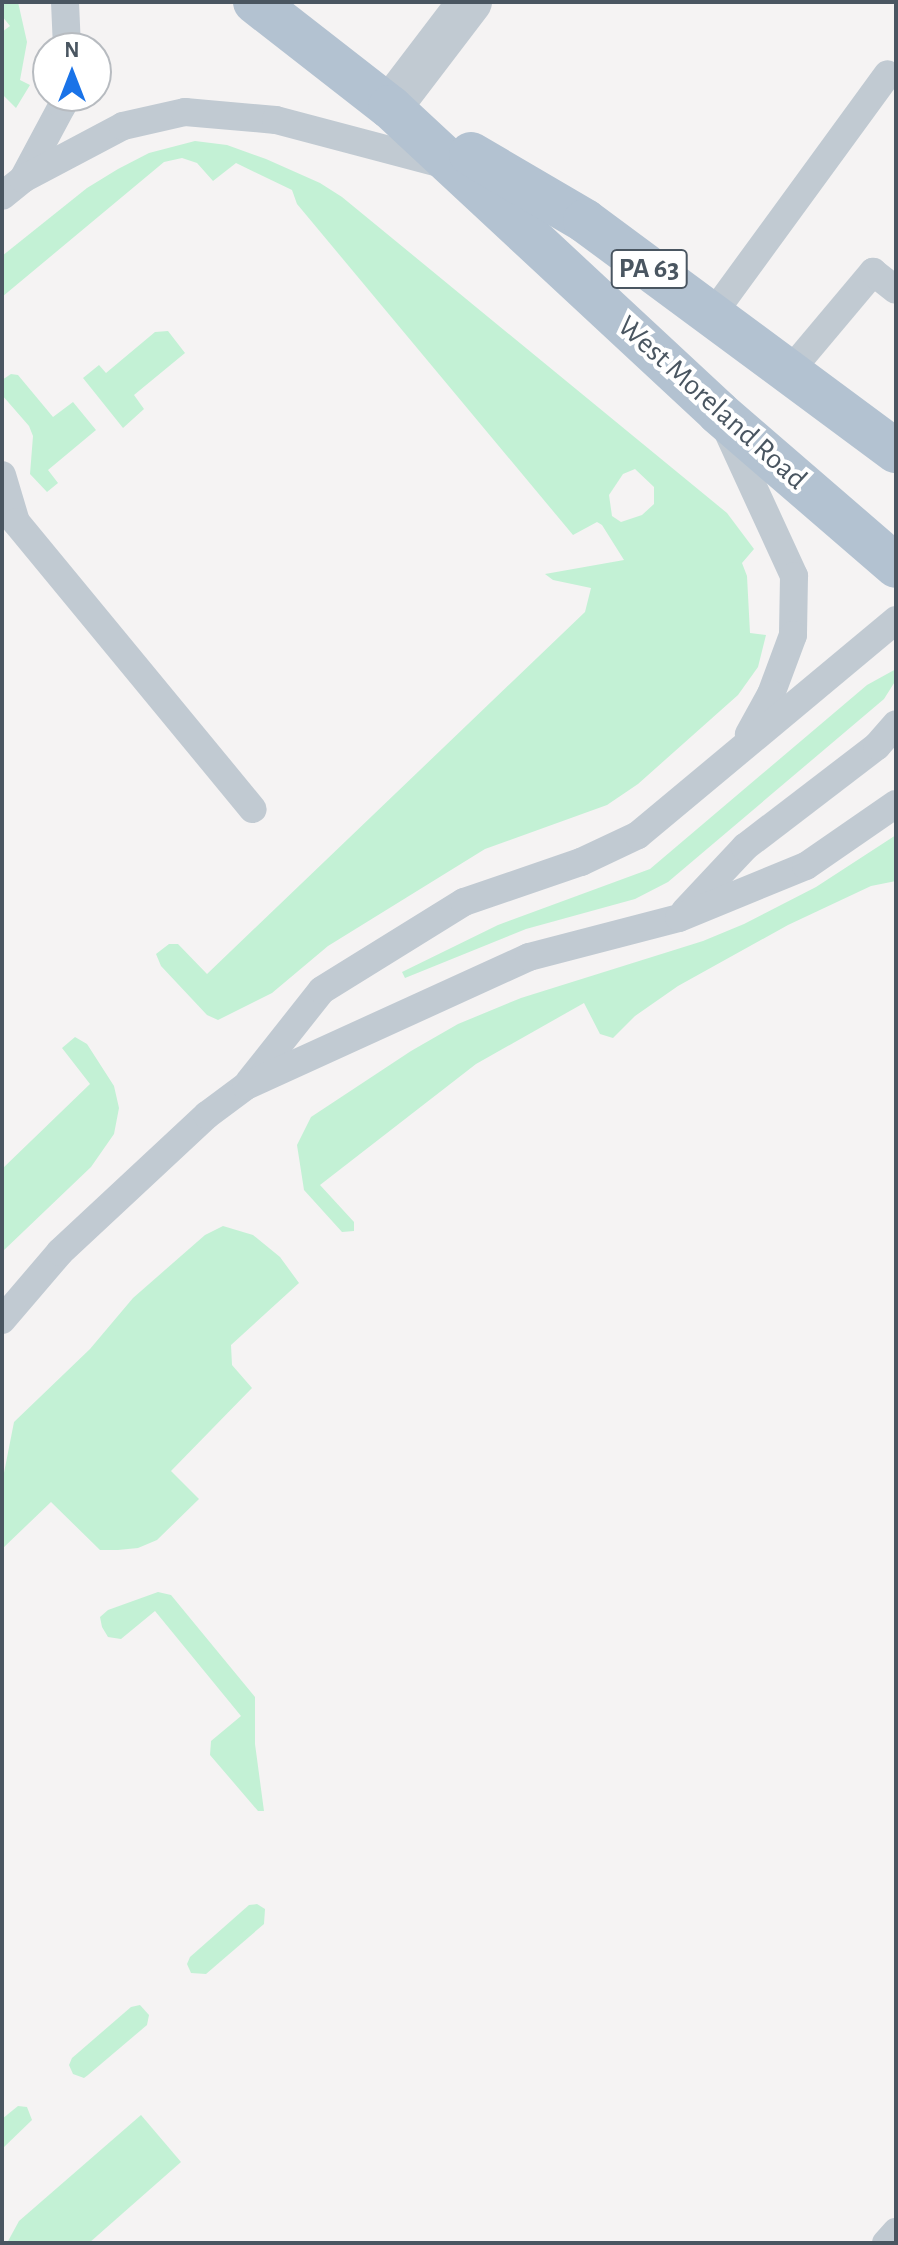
<!DOCTYPE html>
<html>
<head>
<meta charset="utf-8">
<style>
	body { margin:0 }
	#map { position:relative; width:898px; height:2245px; overflow:hidden; background:#f5f3f3; font-family:"Alegreya Sans",sans-serif }
	div>[style] { position:absolute }
	[style*='--x'] { left:calc(var(--x)*1px); top:calc(var(--y)*1px); width:calc(var(--w)*1px); rotate:calc(var(--a)*1deg) }
	.green>* { inset:0; background:#c3f1d5 }
	.service>* { height:28px; margin:-14px; padding:0 14px; transform-origin:14px; border-radius:14px; background:#c1cad2 }
	.minor>* { height:44px; margin:-22px; padding:0 22px; transform-origin:22px; border-radius:22px; background:#c1cad2 }
	.primary>* { height:44px; margin:-22px; padding:0 22px; transform-origin:22px; border-radius:22px; background:#b3c2d1 }
	span { translate:-50% -50%; white-space:nowrap; text-align:center; line-height:1.15; -webkit-text-stroke:8px #fff; paint-order:stroke }
	.shield-label span { padding:2px 6px; background:#fff; border:2px solid; border-radius:6px; -webkit-text-stroke-width:0 }
	.shield-label { font-size:28px; color:#4a5661; font-weight:700 }
	.street-label { font-size:30px; color:#4a5661 }
	.frame { position:absolute; inset:0; border:4px solid #4a5661; pointer-events:none }
	.north { position:absolute; left:32px; top:32px; width:80px; height:80px; box-sizing:border-box; background:#fff; border:2px solid #b7bbc0; border-radius:50%; rotate:0deg; font-size:22px; font-weight:700; line-height:32px; text-align:center; color:#4a5661 }
	.north::after { content:''; display:block; margin:auto; width:28px; height:36px; background:#1a73e8; clip-path:polygon(50% 0,100% 100%,50% 72%,0 100%) }
</style>
</head>
<body>
<div id="map">
	<div class="green">
		<i style="clip-path:polygon(2px 2px,18px 2px,27px 42px,20px 80px,30px 85px,16px 108px,2px 94px,2px 32px,10px 26px,2px 16px)"></i>
		<i style="clip-path:polygon(evenodd,195px 141px,227px 145px,266px 159px,320px 183px,342px 197px,727px 513px,754px 549px,742px 563px,747px 576px,750px 633px,766px 635px,758px 667px,738px 695px,638px 784px,607px 805px,485px 849px,328px 946px,272px 993px,218px 1020px,207px 1015px,161px 966px,156px 954px,169px 944px,178px 944px,207px 974px,585px 612px,591px 588px,553px 580px,545px 574px,624px 560px,602px 525px,597px 522px,573px 535px,297px 204px,292px 190px,236px 163px,213px 181px,197px 163px,182px 158px,164px 162px,2px 297px,2px 256px,87px 188px,118px 169px,149px 153px,195px 141px,635px 469px,654px 487px,654px 504px,642px 515px,621px 522px,612px 516px,609px 495px,623px 474px,635px 469px)"></i>
		<i style="clip-path:polygon(168px 331px,185px 353px,134px 395px,144px 409px,123px 428px,83px 378px,99px 365px,106px 373px,155px 332px)"></i>
		<i style="clip-path:polygon(11px 374px,18px 375px,53px 417px,73px 402px,96px 430px,48px 470px,58px 483px,47px 492px,30px 474px,33px 436px,29px 426px,2px 395px,2px 380px)"></i>
		<i style="clip-path:polygon(896px 669px,896px 680px,884px 699px,668px 882px,635px 899px,526px 929px,405px 978px,402px 972px,498px 925px,650px 869px,867px 685px)"></i>
		<i style="clip-path:polygon(896px 835px,896px 881px,871px 886px,788px 925px,678px 986px,635px 1016px,613px 1038px,600px 1034px,584px 1003px,476px 1064px,320px 1185px,354px 1222px,354px 1231px,342px 1232px,304px 1190px,297px 1145px,311px 1117px,411px 1051px,458px 1024px,521px 998px,703px 941px,744px 924px,816px 887px)"></i>
		<i style="clip-path:polygon(75px 1037px,87px 1044px,114px 1086px,119px 1108px,114px 1134px,91px 1167px,2px 1252px,2px 1169px,90px 1084px,62px 1048px)"></i>
		<i style="clip-path:polygon(223px 1226px,253px 1235px,280px 1257px,299px 1283px,231px 1345px,232px 1365px,252px 1388px,171px 1471px,199px 1499px,157px 1540px,138px 1548px,118px 1550px,100px 1550px,51px 1502px,2px 1549px,2px 1483px,14px 1422px,90px 1349px,133px 1298px,205px 1235px)"></i>
		<i style="clip-path:polygon(158px 1592px,171px 1595px,255px 1697px,255px 1744px,264px 1811px,258px 1811px,210px 1755px,211px 1741px,241px 1716px,155px 1611px,121px 1639px,108px 1637px,102px 1627px,100px 1617px,108px 1610px)"></i>
		<i style="clip-path:polygon(257px 1904px,265px 1909px,264px 1924px,206px 1974px,191px 1973px,187px 1964px,190px 1957px,249px 1905px)"></i>
		<i style="clip-path:polygon(140px 2005px,149px 2015px,147px 2025px,88px 2075px,84px 2078px,73px 2074px,69px 2065px,72px 2058px,131px 2007px)"></i>
		<i style="clip-path:polygon(18px 2106px,27px 2107px,32px 2120px,2px 2149px,2px 2119px)"></i>
		<i style="clip-path:polygon(141px 2115px,181px 2162px,89px 2243px,7px 2243px,19px 2221px)"></i>
	</div>
	<div class="service">
		<i style="--x:65;--y:2;--w:46;--a:87.5"></i>
		<i style="--x:23;--y:179;--w:83;--a:-61.9"></i>
		<i style="--x:62;--y:106;--w:10;--a:-84"></i>
		<i style="--x:2;--y:196;--w:27;--a:-39"></i>
		<i style="--x:23;--y:179;--w:113;--a:-27.9"></i>
		<i style="--x:123;--y:126;--w:64;--a:-12.7"></i>
		<i style="--x:185;--y:112;--w:91;--a:5"></i>
		<i style="--x:276;--y:120;--w:176;--a:14.8"></i>
		<i style="--x:712;--y:315;--w:298;--a:-53.9"></i>
		<i style="--x:789;--y:372;--w:131;--a:-50"></i>
		<i style="--x:873;--y:272;--w:29;--a:38"></i>
		<i style="--x:726;--y:428;--w:163;--a:65.3"></i>
		<i style="--x:794;--y:576;--w:59;--a:91"></i>
		<i style="--x:793;--y:635;--w:63;--a:110.4"></i>
		<i style="--x:771;--y:694;--w:46;--a:118.8"></i>
		<i style="--x:2;--y:475;--w:49;--a:73.4"></i>
		<i style="--x:16;--y:522;--w:372;--a:50.5"></i>
		<i style="--x:685;--y:911;--w:88;--a:-46.8"></i>
		<i style="--x:745;--y:847;--w:166;--a:-37.4"></i>
		<i style="--x:877;--y:746;--w:29;--a:-49"></i>
		<i style="--x:249;--y:1082;--w:117;--a:-51.6"></i>
		<i style="--x:322;--y:990;--w:167;--a:-31.8"></i>
		<i style="--x:464;--y:902;--w:124;--a:-18.9"></i>
		<i style="--x:581;--y:862;--w:63;--a:-25.3"></i>
		<i style="--x:638;--y:835;--w:336;--a:-39.8"></i>
		<i style="--x:2;--y:1320;--w:89;--a:-49.5"></i>
		<i style="--x:60;--y:1252;--w:201;--a:-43"></i>
		<i style="--x:207;--y:1115;--w:49;--a:-36.6"></i>
		<i style="--x:246;--y:1086;--w:311;--a:-24.5"></i>
		<i style="--x:529;--y:957;--w:155;--a:-14.6"></i>
		<i style="--x:679;--y:918;--w:137;--a:-22.3"></i>
		<i style="--x:806;--y:866;--w:109;--a:-34.6"></i>
		<i style="--x:886;--y:2243;--w:15;--a:-48"></i>
	</div>
	<div class="minor">
		<i style="--x:390;--y:107;--w:132;--a:-52.7"></i>
	</div>
	<div class="primary">
		<i style="--x:255;--y:2;--w:171;--a:37.9"></i>
		<i style="--x:390;--y:107;--w:449;--a:42.9"></i>
		<i style="--x:719;--y:413;--w:234;--a:40.8"></i>
		<i style="--x:471;--y:154;--w:132;--a:30.4"></i>
		<i style="--x:585;--y:221;--w:387;--a:36.5"></i>
	</div>
	<div class="shield-label">
		<span style="left:649px;top:269px">PA 63</span>
	</div>
	<div class="street-label">
		<span style="left:712px;top:403px;rotate:42deg">West Moreland Road</span>
	</div>
	<div class="frame"></div>
	<div class="north">N</div>
</div>
</body>
</html>
